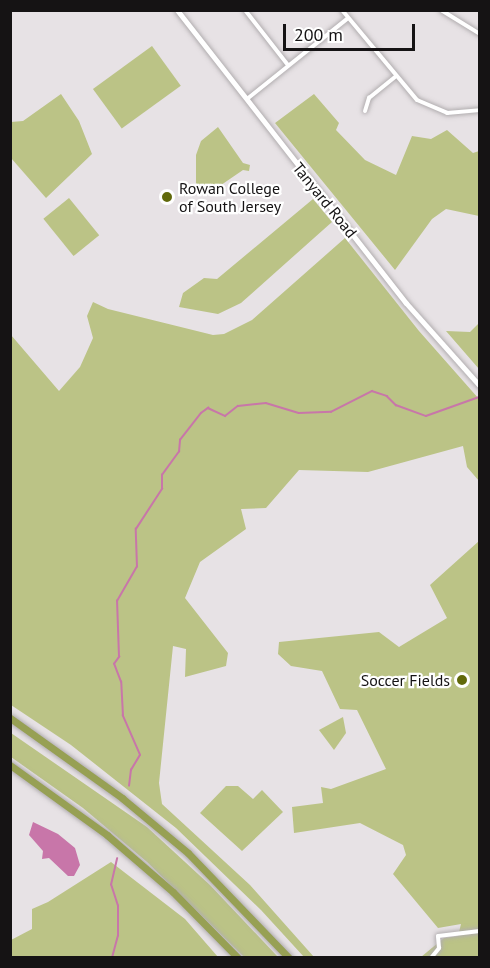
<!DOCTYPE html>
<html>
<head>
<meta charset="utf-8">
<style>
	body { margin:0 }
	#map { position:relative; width:490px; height:968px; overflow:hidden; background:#e7e2e5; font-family:"PT Sans",sans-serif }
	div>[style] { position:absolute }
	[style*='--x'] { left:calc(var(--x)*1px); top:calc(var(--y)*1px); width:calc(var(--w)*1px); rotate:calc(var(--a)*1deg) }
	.green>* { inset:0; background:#bbc386; transform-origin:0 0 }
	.water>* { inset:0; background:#c876a9 }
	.stream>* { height:1.5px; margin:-0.75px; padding:0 0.75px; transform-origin:0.75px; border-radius:0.75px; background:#c876a9 }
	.roads { filter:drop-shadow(0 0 2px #b1adaf) drop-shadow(0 0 2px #b1adaf) }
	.street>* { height:4px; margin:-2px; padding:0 2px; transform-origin:2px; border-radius:2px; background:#fff }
	.secondary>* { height:5px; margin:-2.5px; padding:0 2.5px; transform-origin:2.5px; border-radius:2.5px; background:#fff }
	.highway>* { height:7px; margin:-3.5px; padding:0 3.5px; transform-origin:3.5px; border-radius:3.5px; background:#97a054 }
	.dots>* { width:16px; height:16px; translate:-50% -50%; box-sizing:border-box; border:3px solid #fff; border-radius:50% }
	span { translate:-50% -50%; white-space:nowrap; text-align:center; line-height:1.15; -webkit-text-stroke:4.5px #fff; paint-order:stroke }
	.poi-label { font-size:16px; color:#151314 }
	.left { translate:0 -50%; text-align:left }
	.right { translate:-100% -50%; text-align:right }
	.street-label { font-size:16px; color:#151314 }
	.frame { position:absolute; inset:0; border:12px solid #151314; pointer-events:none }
	.scale { position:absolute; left:283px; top:24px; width:132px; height:27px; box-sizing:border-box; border:3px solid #151314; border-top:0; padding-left:8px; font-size:18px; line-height:21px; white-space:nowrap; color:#151314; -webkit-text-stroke:4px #fff; paint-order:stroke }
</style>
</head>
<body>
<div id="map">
	<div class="green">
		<i style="left:152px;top:46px;width:49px;height:73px;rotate:54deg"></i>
		<i style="clip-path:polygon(61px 94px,79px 121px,92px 154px,46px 198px,11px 158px,11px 122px,23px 121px)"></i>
		<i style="clip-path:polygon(314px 94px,339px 123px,336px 130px,365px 160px,396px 175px,412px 136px,431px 139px,447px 130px,473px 153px,479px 151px,479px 216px,446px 209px,432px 219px,395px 270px,275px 123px)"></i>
		<i style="clip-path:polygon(218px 127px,243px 163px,250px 165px,249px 171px,243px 170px,205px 196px,196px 183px,196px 155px,201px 141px)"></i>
		<i style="left:69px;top:198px;width:48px;height:33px;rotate:51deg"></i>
		<i style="clip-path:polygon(313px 199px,332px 222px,241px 303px,218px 314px,179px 307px,183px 293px,204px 278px,217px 279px)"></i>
		<i style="clip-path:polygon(345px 238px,419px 331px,479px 399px,479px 481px,467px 467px,463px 446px,368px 472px,299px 470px,266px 508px,241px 509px,246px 529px,200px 562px,185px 598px,228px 653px,226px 666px,185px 677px,186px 649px,173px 646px,159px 783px,162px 804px,250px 885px,314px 957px,304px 957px,261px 910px,176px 828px,71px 745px,11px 705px,11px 335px,59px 391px,80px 367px,93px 338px,87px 316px,93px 302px,108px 309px,213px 335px,224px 334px,252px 320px)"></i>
		<i style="clip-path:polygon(479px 323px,479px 369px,446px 331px,470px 332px)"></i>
		<i style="clip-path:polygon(479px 541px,479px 957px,421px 957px,444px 938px,458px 936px,461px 924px,438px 928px,393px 874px,406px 855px,403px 845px,360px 823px,294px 833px,292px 807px,323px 803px,321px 787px,331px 789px,386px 769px,357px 710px,340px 709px,322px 671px,291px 666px,278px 654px,279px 642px,379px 632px,399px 647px,447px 618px,430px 585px)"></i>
		<i style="clip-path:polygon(343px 717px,346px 733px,334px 750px,319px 730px)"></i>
		<i style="clip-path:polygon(11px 733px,147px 827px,210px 885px,278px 957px,244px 957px,147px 862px,83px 808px,11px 757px)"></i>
		<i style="clip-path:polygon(226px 786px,238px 786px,253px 799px,262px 790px,283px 812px,242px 851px,200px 813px)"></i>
		<i style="clip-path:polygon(111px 862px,185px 919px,218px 957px,11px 957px,11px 940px,32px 929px,32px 909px,48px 902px)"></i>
	</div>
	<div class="water">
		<i style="clip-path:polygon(33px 822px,58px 834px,75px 848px,80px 865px,74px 876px,68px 876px,49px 858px,42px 859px,43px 851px,29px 835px)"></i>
	</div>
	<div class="stream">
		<i style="--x:129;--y:786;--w:16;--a:-83"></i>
		<i style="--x:131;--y:770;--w:17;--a:-59"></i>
		<i style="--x:140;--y:755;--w:43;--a:-113.6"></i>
		<i style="--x:123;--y:716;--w:34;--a:-93"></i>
		<i style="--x:121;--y:682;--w:19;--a:-111"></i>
		<i style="--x:114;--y:664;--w:9;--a:-54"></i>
		<i style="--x:119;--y:657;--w:56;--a:-92"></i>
		<i style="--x:117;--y:601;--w:39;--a:-60"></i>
		<i style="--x:137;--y:567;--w:38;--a:-92"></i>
		<i style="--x:136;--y:529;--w:48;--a:-57"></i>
		<i style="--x:162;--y:489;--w:14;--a:-90"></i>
		<i style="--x:162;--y:475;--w:29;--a:-54"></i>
		<i style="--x:179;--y:452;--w:12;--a:-85"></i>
		<i style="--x:180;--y:440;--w:34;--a:-52"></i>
		<i style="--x:201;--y:413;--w:9;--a:-36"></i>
		<i style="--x:208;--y:408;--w:19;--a:25"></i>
		<i style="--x:225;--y:416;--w:16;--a:-38"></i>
		<i style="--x:238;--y:406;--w:28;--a:-6"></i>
		<i style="--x:266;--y:403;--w:34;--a:17"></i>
		<i style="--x:299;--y:413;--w:32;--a:-2"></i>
		<i style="--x:331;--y:412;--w:46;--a:-27.1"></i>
		<i style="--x:372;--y:391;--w:16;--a:18"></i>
		<i style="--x:387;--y:396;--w:13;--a:45"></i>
		<i style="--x:396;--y:405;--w:32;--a:20"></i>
		<i style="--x:426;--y:416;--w:56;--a:-19.7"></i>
		<i style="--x:112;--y:958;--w:23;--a:-75"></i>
		<i style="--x:118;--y:936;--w:30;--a:-90"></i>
		<i style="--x:118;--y:906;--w:22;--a:-108"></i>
		<i style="--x:111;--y:885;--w:27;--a:-77"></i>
	</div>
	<div class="roads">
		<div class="street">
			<i style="--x:245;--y:10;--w:70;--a:52"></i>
			<i style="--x:342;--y:10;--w:117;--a:50.2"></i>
			<i style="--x:417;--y:100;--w:33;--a:23"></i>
			<i style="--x:447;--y:113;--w:33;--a:-5"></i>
			<i style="--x:441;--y:10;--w:46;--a:31.6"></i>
			<i style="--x:247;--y:99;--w:129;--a:-38.7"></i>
			<i style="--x:365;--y:111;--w:14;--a:-73"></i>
			<i style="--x:369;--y:98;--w:33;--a:-39"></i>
			<i style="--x:431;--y:958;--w:13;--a:-51"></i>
			<i style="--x:439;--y:948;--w:12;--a:-95"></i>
			<i style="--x:438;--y:936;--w:42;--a:-6.8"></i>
		</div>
		<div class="secondary">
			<i style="--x:177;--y:10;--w:372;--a:52"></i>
			<i style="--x:406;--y:303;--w:111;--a:48.3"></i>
		</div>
		<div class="highway">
			<i style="--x:10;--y:718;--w:138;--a:35.5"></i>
			<i style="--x:122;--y:798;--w:86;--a:39.8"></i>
			<i style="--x:188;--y:853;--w:146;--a:46.1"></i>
			<i style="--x:10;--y:765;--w:120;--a:35.8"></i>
			<i style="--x:107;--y:835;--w:87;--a:40.8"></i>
			<i style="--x:173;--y:892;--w:93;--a:45.4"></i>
		</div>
	</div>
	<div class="dots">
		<i style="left:167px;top:197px;background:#61690b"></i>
		<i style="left:462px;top:680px;background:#61690b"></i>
	</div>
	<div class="poi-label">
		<span class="left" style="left:179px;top:197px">Rowan College<br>of South Jersey</span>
		<span class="right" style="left:450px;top:680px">Soccer Fields</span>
	</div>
	<div class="street-label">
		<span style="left:325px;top:200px;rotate:51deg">Tanyard Road</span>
	</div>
	<div class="frame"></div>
	<div class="scale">200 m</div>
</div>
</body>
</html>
